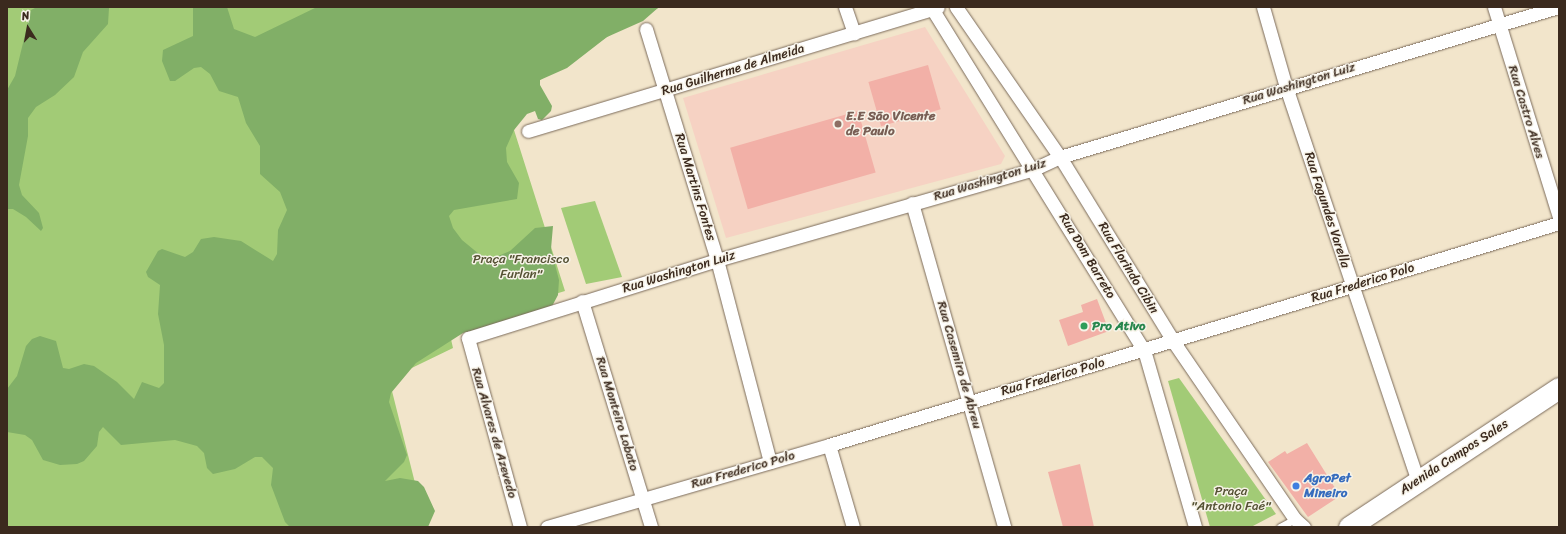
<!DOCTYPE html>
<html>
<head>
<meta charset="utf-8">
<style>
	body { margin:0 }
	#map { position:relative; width:1566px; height:534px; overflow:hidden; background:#f2e5cb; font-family:Sriracha,sans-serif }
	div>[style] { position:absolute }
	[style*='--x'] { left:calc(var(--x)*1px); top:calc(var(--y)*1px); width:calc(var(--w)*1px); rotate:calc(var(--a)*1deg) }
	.built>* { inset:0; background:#f6d2c3 }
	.green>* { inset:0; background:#a2cb76 }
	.forest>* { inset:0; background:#81af67 }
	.building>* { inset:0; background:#f2b0a7; transform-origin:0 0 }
	.roads { filter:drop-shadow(0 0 1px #7b6b5b) drop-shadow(0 0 1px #7b6b5b) }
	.lane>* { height:7px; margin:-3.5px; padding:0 3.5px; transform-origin:3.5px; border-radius:3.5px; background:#fff }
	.street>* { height:13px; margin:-6.5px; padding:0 6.5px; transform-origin:6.5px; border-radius:6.5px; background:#fff }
	.primary>* { height:21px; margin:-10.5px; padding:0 10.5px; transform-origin:10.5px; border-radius:10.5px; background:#fff }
	.dots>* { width:11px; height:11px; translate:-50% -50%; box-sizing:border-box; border:2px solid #f7f3e8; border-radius:50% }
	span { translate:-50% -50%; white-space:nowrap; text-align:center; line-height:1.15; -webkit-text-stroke:3px #f7f3e8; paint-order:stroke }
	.street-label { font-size:13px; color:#3b2a1e }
	.education-label { font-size:13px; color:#785e54; font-weight:700 }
	.left { translate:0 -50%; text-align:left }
	.park-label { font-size:13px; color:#555234 }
	.leisure-label { font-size:13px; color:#27864d; font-weight:700 }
	.shop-label { font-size:13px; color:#366cbe; font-weight:700 }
	.frame { position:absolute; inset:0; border:8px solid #3b2a1e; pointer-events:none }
	.north { position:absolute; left:8px; top:8px; width:40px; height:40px; -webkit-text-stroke:3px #f7f3e8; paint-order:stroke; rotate:349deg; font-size:11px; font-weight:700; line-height:16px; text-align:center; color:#3b2a1e }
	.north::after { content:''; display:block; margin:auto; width:14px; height:18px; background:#3b2a1e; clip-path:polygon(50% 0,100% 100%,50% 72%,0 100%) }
</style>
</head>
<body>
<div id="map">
	<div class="built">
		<i style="clip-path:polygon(925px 27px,1005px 156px,1001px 164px,726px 238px,683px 98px)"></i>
	</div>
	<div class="green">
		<i style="clip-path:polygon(7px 7px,660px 7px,607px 37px,540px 80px,514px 130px,565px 291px,466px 321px,445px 313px,453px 348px,389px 379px,426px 527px,7px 527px)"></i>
		<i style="clip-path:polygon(595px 201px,622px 277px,586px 284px,561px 208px)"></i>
		<i style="clip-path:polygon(1179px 378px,1276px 514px,1251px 527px,1210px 527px,1168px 381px)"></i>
	</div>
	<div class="forest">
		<i style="clip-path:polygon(37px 7px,109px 8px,108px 24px,83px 52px,74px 77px,55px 95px,36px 107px,28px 118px,28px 136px,19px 185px,22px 195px,39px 213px,43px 228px,41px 231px,26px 217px,13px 209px,7px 209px,7px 90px,15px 76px,31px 10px)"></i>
		<i style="clip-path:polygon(193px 7px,227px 7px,234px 29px,255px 37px,317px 7px,659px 7px,643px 21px,607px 37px,567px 68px,540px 80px,540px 85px,552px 106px,551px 111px,542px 120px,538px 119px,535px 111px,527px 114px,514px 130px,506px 148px,507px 162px,519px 183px,517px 199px,454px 210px,449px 216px,453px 228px,462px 240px,479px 254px,491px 259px,510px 251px,535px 228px,553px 226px,551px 249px,559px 280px,558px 295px,550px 310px,463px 333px,416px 363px,391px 393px,389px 402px,407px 455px,404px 462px,385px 481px,400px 478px,418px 481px,424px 487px,435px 511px,428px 527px,290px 527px,285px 522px,271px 485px,273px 468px,262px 457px,255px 457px,235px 469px,213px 474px,207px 468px,204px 453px,197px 446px,175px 440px,121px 445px,103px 427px,99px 432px,97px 446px,84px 461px,77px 464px,60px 465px,43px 460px,32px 440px,25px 435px,7px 432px,7px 389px,17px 376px,26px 346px,32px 339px,40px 336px,56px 341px,63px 368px,69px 369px,84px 364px,94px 366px,117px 382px,134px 399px,142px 382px,159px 388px,164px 383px,164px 345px,158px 314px,160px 285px,148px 277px,146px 272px,158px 251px,162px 249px,185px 257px,193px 252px,201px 239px,214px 237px,241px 241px,273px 261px,277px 254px,278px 230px,287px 210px,280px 192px,260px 174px,260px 146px,246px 123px,238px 97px,219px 91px,210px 74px,201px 67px,194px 68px,175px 81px,170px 81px,162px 61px,163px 50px,193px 36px)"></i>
	</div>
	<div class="building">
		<i style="left:928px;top:65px;width:46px;height:62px;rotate:74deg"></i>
		<i style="left:858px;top:111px;width:64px;height:133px;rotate:74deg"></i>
		<i style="clip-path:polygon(1097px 299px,1109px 331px,1068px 346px,1059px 320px,1083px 312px,1081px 305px)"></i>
		<i style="clip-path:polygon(1307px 443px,1340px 496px,1308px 517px,1268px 462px,1285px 451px,1287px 454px)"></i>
		<i style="clip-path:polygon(1080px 464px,1094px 527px,1063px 527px,1048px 472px)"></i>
	</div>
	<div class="roads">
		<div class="lane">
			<i style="--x:1280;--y:527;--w:17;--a:-28"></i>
		</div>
		<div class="street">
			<i style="--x:845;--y:7;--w:28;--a:71"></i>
			<i style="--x:931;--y:7;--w:404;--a:58.2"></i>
			<i style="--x:1144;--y:350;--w:184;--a:73.9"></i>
			<i style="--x:956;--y:7;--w:183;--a:55.3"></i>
			<i style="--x:1060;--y:157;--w:216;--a:58.4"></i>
			<i style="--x:1173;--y:341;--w:216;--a:55.6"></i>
			<i style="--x:1295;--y:519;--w:12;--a:42"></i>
			<i style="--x:1263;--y:7;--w:83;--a:74"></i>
			<i style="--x:1286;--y:87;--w:416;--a:71.5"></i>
			<i style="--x:1494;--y:7;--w:220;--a:72.8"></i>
			<i style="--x:646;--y:29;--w:242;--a:72.9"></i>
			<i style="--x:717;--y:260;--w:209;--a:75.3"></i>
			<i style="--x:528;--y:131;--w:428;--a:-16.8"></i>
			<i style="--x:912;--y:203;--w:337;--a:74.1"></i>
			<i style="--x:582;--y:301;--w:236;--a:73"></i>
			<i style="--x:829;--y:445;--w:85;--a:73.7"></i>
			<i style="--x:520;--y:527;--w:196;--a:-105.4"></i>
			<i style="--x:468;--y:338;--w:261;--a:-17.4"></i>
			<i style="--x:717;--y:260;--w:330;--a:-16"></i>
			<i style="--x:1034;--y:169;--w:29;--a:-25"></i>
			<i style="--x:1060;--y:157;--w:520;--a:-16.76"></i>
			<i style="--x:547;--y:527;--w:294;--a:-16.2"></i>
			<i style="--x:829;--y:445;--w:763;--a:-16.92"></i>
		</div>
		<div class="primary">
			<i style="--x:1349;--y:527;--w:252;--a:-33.5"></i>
		</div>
	</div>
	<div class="dots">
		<i style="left:838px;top:124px;background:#8d6e63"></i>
		<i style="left:1084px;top:326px;background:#2e9e5b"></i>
		<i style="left:1296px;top:486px;background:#3f7fe0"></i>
	</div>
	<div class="street-label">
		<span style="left:733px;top:70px;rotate:-17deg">Rua Guilherme de Almeida</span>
		<span style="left:1299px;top:84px;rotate:-17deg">Rua Washington Luiz</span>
		<span style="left:1526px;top:112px;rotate:73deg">Rua Castro Alves</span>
		<span style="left:990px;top:180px;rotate:-17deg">Rua Washington Luiz</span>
		<span style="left:695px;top:187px;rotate:73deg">Rua Martins Fontes</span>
		<span style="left:1327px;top:210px;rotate:72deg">Rua Fagundes Varella</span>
		<span style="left:1087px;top:256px;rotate:59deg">Rua Dom Barreto</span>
		<span style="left:1128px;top:268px;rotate:59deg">Rua Florindo Cibin</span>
		<span style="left:679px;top:272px;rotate:-17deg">Rua Washington Luiz</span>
		<span style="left:1363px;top:283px;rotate:-17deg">Rua Frederico Polo</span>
		<span style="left:959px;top:365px;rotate:74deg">Rua Casemiro de Abreu</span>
		<span style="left:1053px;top:377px;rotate:-16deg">Rua Frederico Polo</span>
		<span style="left:617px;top:414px;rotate:73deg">Rua Monteiro Lobato</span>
		<span style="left:494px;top:433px;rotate:74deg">Rua Alvares de Azevedo</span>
		<span style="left:1454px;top:457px;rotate:-33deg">Avenida Campos Sales</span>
		<span style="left:743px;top:470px;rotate:-16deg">Rua Frederico Polo</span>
	</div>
	<div class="education-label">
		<span class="left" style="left:846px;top:124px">E.E São Vicente<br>de Paulo</span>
	</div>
	<div class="park-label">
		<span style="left:521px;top:267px">Praça "Francisco<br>Furlan"</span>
		<span style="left:1231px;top:499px">Praça<br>"Antonio Faé"</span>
	</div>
	<div class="leisure-label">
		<span class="left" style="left:1092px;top:326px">Pro Ativo</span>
	</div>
	<div class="shop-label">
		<span class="left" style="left:1304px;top:486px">AgroPet<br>Mineiro</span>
	</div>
	<div class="frame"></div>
	<div class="north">N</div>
</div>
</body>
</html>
